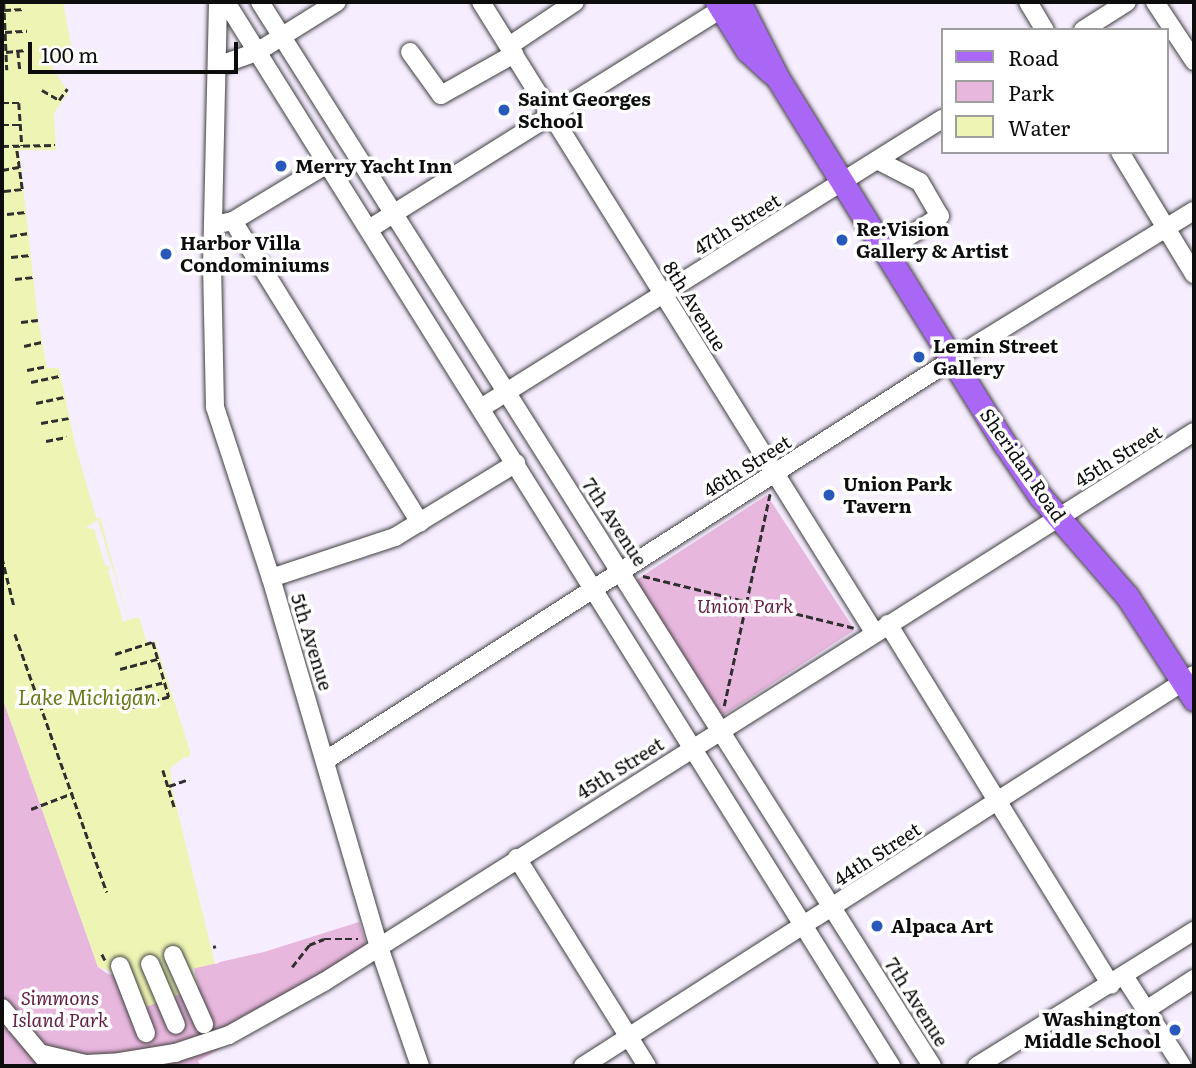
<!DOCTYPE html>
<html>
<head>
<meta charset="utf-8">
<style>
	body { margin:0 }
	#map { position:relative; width:1196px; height:1068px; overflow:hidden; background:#f6edff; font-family:Literata,serif }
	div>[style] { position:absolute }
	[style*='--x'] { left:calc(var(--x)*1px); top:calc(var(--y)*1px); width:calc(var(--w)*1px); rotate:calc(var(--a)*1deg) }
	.green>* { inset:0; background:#e8b7de; transform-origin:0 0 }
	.water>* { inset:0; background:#eef4b3 }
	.pier>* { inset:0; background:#f6edff; transform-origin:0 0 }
	.path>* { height:2.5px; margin-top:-1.25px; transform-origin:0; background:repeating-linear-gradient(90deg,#2f2f2f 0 7px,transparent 0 10.5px) }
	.roads { filter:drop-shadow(0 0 2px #404040) drop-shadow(0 0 2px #404040) }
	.minor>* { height:18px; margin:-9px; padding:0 9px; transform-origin:9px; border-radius:9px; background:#fff }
	.major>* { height:23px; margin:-11.5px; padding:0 11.5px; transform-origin:11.5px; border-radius:11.5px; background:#aa66f5 }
	.dots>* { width:19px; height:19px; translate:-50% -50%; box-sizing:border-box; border:4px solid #fff; border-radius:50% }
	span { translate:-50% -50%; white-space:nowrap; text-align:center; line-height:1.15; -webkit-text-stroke:7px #fff; paint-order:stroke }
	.poi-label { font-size:19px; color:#0d0d0d; font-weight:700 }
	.left { translate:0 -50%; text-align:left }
	.right { translate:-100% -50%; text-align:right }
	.street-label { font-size:19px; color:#0d0d0d }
	.park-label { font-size:19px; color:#621f40; font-style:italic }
	.water-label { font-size:21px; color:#6a7817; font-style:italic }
	.frame { position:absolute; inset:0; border:4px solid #0d0d0d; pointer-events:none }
	.legend { position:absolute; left:941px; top:28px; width:228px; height:126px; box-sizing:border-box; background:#fff; border:2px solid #9e9e9e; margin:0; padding:9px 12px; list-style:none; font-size:21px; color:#0d0d0d }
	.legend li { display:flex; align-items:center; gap:14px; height:35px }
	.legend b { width:35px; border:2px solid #9e9e9e }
	.scale { position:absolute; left:28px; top:42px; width:210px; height:32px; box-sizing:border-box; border:4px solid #0d0d0d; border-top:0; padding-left:9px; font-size:21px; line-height:24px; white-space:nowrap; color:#0d0d0d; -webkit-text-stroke:5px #fff; paint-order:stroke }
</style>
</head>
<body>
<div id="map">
	<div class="green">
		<i style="left:767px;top:495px;width:161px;height:158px;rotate:57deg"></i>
		<i style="clip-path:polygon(2px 697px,98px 967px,108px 974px,198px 987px,194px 968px,264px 952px,359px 922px,365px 940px,364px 967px,198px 1061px,201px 1066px,2px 1066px)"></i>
	</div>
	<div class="water">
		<i style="clip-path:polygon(2px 2px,63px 2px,74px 61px,51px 65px,68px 92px,54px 113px,56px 150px,19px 150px,38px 320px,47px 368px,59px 368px,76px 449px,81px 447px,128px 620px,139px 617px,147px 643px,155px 641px,191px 754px,174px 774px,190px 860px,217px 963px,192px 969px,199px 987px,130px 1013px,113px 972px,98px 967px,2px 697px)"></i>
	</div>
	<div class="pier">
		<i style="left:81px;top:447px;width:73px;height:5px;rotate:74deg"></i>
		<i style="clip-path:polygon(98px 520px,128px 620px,123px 622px,108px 570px,111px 568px,105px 565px,94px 529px,85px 528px)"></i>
		<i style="clip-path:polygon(186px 756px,189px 760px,178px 779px,219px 963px,215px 964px,172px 788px,170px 768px)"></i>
	</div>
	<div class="path">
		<i style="--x:4;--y:2;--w:68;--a:87.5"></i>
		<i style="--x:4;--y:10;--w:21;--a:-3"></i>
		<i style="--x:5;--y:32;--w:22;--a:-3"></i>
		<i style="--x:18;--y:51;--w:18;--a:84"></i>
		<i style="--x:6;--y:52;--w:20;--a:-6"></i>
		<i style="--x:42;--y:90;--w:20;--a:30"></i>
		<i style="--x:59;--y:100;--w:14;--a:-54"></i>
		<i style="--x:2;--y:103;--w:17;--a:0"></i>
		<i style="--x:19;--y:103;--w:43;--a:86"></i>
		<i style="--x:2;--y:125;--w:19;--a:0"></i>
		<i style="--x:2;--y:146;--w:53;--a:-1.1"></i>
		<i style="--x:2;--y:170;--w:17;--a:-10"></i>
		<i style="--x:4;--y:191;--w:18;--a:-6"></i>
		<i style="--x:22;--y:189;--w:43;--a:-97.9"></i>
		<i style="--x:7;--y:214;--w:19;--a:-6"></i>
		<i style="--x:10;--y:236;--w:19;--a:-9"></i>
		<i style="--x:11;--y:257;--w:20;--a:-6"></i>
		<i style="--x:15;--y:279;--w:18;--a:-6"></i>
		<i style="--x:21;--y:322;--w:17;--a:-7"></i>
		<i style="--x:24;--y:346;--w:18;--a:-13"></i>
		<i style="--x:27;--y:370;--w:20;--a:-11"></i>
		<i style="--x:31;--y:382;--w:30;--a:-12"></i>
		<i style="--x:36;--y:403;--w:30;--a:-12"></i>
		<i style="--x:41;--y:423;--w:28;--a:-10"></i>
		<i style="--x:46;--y:441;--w:21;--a:-11"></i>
		<i style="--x:2;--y:557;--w:50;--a:76.2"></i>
		<i style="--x:643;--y:576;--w:217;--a:13.8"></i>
		<i style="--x:15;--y:634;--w:274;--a:70.4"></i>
		<i style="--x:115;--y:654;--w:40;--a:-18"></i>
		<i style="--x:153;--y:642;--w:57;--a:73.8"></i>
		<i style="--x:169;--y:697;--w:40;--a:164"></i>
		<i style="--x:120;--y:669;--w:39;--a:-15"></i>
		<i style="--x:125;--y:692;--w:41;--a:-14"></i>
		<i style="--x:724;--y:706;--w:217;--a:-77.8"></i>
		<i style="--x:163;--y:770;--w:41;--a:72.9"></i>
		<i style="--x:169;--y:786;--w:21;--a:-19"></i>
		<i style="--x:31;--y:809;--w:45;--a:-20.9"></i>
		<i style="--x:213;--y:947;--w:3;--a:-18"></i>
		<i style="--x:102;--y:954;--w:7;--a:63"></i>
		<i style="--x:292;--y:967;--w:28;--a:-52"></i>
		<i style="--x:309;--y:945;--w:16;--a:-22"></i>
		<i style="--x:324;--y:939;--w:34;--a:0"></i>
	</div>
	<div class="roads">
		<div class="minor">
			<i style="--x:218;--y:2;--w:262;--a:91.3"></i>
			<i style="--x:212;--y:264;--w:143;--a:88.8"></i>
			<i style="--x:215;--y:407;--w:180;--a:71.9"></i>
			<i style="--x:271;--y:578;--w:384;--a:73.7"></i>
			<i style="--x:379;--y:947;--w:126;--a:71"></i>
			<i style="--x:226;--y:2;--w:1255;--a:57.99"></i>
			<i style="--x:260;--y:2;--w:1258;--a:57.72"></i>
			<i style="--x:481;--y:2;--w:743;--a:58.04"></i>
			<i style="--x:1028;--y:2;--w:33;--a:59"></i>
			<i style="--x:1155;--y:2;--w:71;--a:56.5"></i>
			<i style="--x:1083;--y:30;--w:52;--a:-32.5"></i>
			<i style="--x:509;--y:46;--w:79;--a:-33.7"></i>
			<i style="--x:410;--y:52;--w:53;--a:54.2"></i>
			<i style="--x:441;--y:95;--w:84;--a:-29.3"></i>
			<i style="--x:217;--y:66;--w:42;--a:-19.3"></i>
			<i style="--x:257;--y:52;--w:94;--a:-32"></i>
			<i style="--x:1120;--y:152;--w:143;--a:58.8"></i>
			<i style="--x:877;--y:160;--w:48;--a:27.1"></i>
			<i style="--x:920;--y:182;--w:39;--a:60"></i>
			<i style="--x:940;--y:216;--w:64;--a:147.1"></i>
			<i style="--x:233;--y:221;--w:355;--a:58.2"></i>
			<i style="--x:223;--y:223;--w:10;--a:-11"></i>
			<i style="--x:233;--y:221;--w:110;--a:-31.2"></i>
			<i style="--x:369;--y:229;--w:427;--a:-32"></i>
			<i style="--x:481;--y:408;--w:544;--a:-32.08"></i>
			<i style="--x:271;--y:578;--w:131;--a:-18.3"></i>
			<i style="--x:395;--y:537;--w:142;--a:-31.4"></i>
			<i style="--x:888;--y:624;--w:424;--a:58.3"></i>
			<i style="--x:326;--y:760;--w:744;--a:-32.6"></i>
			<i style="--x:953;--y:359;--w:283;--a:-31.6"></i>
			<i style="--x:517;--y:858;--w:245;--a:58"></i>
			<i style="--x:173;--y:955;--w:76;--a:65.8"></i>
			<i style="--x:150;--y:964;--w:66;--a:66.9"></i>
			<i style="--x:120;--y:966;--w:72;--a:68.8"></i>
			<i style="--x:1124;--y:976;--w:107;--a:57.2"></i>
			<i style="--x:2;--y:1008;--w:73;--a:50"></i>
			<i style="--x:1146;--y:1010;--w:57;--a:-32.9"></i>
			<i style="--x:43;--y:1054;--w:44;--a:13.1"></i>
			<i style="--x:86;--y:1064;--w:34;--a:-3"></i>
			<i style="--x:120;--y:1062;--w:56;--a:-9.3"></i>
			<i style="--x:175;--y:1053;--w:57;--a:-18.4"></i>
			<i style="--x:229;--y:1035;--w:109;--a:-29.2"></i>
			<i style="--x:324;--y:982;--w:1029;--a:-32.3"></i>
			<i style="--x:583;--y:1066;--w:725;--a:-32.62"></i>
			<i style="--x:977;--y:1066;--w:256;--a:-31.9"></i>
		</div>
		<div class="major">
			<i style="--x:717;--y:2;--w:57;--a:58"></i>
			<i style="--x:747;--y:50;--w:34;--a:43"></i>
			<i style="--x:739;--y:2;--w:84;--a:63.1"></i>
			<i style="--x:777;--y:77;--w:431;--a:58.2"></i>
			<i style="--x:1004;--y:443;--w:64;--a:55.8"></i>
			<i style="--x:1040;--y:496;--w:133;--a:49"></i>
			<i style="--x:1127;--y:596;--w:123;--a:57"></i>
		</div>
	</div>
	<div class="dots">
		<i style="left:504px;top:110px;background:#2858b9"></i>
		<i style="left:281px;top:166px;background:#2858b9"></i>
		<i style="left:842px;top:240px;background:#2858b9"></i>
		<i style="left:166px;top:254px;background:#2858b9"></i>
		<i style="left:919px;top:357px;background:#2858b9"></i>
		<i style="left:829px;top:495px;background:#2858b9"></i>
		<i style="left:877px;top:926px;background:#2858b9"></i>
		<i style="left:1175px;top:1030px;background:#2858b9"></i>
	</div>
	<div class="poi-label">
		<span class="left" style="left:518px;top:110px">Saint Georges<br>School</span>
		<span class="left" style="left:295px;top:166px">Merry Yacht Inn</span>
		<span class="left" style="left:856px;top:240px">Re:Vision<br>Gallery &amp; Artist</span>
		<span class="left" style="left:180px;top:254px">Harbor Villa<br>Condominiums</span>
		<span class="left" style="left:933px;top:357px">Lemin Street<br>Gallery</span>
		<span class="left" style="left:843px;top:495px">Union Park<br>Tavern</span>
		<span class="left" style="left:891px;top:926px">Alpaca Art</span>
		<span class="right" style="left:1161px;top:1030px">Washington<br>Middle School</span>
	</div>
	<div class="street-label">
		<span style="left:737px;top:224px;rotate:-32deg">47th Street</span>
		<span style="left:695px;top:306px;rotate:58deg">8th Avenue</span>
		<span style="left:1118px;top:456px;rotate:-32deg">45th Street</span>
		<span style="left:1023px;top:465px;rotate:55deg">Sheridan Road</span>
		<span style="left:747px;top:466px;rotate:-32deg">46th Street</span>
		<span style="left:615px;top:522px;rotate:57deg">7th Avenue</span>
		<span style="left:312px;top:642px;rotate:73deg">5th Avenue</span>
		<span style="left:620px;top:768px;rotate:-32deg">45th Street</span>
		<span style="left:877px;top:854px;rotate:-33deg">44th Street</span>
		<span style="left:917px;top:1002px;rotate:58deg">7th Avenue</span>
	</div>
	<div class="park-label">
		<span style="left:745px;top:606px">Union Park</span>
		<span style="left:60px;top:1009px">Simmons<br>Island Park</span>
	</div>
	<div class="water-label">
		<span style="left:87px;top:696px">Lake Michigan</span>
	</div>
	<div class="frame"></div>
	<ul class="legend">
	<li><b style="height:9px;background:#aa66f5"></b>Road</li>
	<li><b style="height:19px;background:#e8b7de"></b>Park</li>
	<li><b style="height:19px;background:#eef4b3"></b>Water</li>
	</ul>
	<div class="scale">100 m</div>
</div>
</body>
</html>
